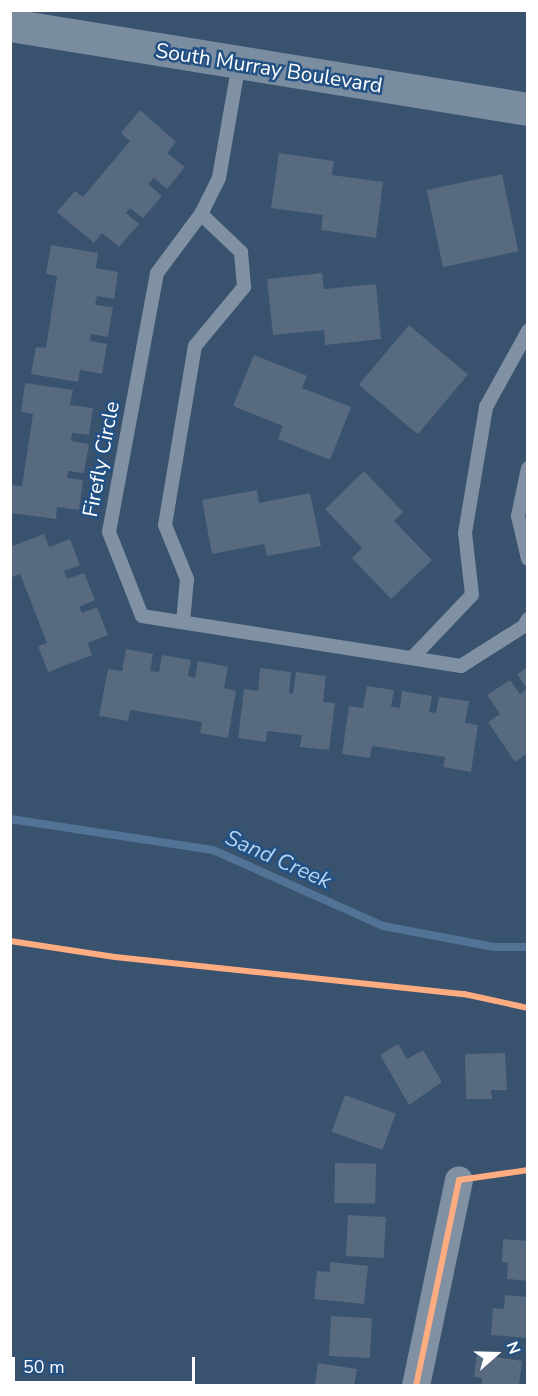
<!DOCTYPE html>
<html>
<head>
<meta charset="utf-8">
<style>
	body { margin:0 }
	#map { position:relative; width:538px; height:1396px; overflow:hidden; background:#39526e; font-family:"Nunito Sans",sans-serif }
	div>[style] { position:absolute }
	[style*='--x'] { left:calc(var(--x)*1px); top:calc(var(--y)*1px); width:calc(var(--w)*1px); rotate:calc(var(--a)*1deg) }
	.stream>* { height:8px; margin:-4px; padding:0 4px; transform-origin:4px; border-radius:4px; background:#537396 }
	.building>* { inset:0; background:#576a80; transform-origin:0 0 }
	.service>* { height:14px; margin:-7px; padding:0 7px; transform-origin:7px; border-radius:7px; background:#8091a4 }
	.minor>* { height:28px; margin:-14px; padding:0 14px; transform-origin:14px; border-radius:14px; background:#8091a4 }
	.secondary>* { height:33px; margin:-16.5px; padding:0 16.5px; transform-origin:16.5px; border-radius:16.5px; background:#7a8ca0 }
	.cycleway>* { height:6px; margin:-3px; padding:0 3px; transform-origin:3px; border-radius:3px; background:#ffac80 }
	span { translate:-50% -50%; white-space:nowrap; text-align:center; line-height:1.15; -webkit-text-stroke:5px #235184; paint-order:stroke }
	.street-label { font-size:21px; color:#fff }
	.water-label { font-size:22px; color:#b7d3f0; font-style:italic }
	.frame { position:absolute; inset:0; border:12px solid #fff; pointer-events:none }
	.north { position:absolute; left:466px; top:1324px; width:60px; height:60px; -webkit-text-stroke:4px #235184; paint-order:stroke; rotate:70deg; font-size:16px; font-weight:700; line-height:24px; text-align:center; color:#fff }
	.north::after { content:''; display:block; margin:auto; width:21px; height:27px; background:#fff; clip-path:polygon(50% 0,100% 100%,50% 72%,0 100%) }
	.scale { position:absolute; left:12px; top:1357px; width:183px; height:27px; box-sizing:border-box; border:3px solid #fff; border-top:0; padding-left:8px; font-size:18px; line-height:21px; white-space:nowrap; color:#fff; -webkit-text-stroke:4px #235184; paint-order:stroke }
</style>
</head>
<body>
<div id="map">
	<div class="stream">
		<i style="--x:10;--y:819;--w:205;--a:8.7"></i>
		<i style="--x:213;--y:850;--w:186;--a:24.1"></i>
		<i style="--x:383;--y:926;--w:113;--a:10.7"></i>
		<i style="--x:494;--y:947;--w:34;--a:0"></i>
	</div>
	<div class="building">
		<i style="clip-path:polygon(140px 110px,176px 142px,167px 153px,185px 167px,167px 189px,154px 178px,148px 184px,162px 196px,143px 218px,130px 208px,126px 213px,139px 224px,119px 247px,102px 233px,94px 243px,57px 212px,75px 191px,83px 197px,130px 141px,121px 133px)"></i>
		<i style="clip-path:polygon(279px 153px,334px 161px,332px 175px,383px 182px,376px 238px,321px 230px,323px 215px,271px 208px)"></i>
		<i style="left:502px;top:174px;width:79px;height:77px;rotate:78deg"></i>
		<i style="clip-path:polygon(51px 245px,98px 253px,96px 268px,118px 272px,114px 299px,97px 296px,95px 305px,113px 307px,108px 337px,91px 334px,90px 341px,107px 344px,102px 374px,80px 370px,78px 382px,31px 374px,36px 347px,46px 348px,57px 276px,46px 274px)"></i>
		<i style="clip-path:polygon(322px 273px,324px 289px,376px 284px,381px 339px,325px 345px,324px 330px,273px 335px,267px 279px)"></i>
		<i style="left:409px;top:325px;width:77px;height:78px;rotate:40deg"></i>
		<i style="clip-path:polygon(254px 355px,307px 376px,302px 388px,351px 407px,330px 460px,278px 439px,283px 426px,233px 406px)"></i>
		<i style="clip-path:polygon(25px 383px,73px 390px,70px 405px,93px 408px,89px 435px,72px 433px,71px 441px,89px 444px,84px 473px,68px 471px,67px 478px,83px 480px,79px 510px,57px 507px,56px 519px,10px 513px,12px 485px,22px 486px,33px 414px,21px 412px)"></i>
		<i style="clip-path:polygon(364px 471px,403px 512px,394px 521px,432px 560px,391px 599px,352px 558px,362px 548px,325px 509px)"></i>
		<i style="clip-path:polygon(257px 490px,259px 503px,310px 493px,321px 546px,267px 556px,264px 544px,212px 554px,202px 500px)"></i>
		<i style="clip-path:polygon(44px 534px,49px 547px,70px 539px,80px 565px,64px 571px,67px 579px,84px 573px,95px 600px,79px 607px,82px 613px,97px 607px,108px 635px,88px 643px,92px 655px,48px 672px,38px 646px,47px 643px,20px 574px,10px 578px,10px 547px)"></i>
		<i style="clip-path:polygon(126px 649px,153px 654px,150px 671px,159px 672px,162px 655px,191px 660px,188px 676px,195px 678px,198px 661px,228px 667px,224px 688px,236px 691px,228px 738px,200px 733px,202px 722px,130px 710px,128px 721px,99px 716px,108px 669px,122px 671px)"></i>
		<i style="clip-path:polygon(528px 667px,528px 753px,515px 762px,488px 722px,500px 714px,487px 695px,510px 680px,520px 694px,527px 689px,517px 674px)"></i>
		<i style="clip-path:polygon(260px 668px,291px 672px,289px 693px,293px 694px,296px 672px,326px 676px,323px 702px,335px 703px,329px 750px,300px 747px,302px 735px,267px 731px,266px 742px,238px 738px,244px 689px,258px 691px)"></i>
		<i style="clip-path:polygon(367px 686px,394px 690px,391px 707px,400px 708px,402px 691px,432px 696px,429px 712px,436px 713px,439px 697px,469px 701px,465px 723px,478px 725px,471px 772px,443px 767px,445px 757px,372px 746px,370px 758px,342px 754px,349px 706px,363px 708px)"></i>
		<i style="clip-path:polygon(398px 1044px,407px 1059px,423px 1050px,442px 1082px,409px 1105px,380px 1055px)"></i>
		<i style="clip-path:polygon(505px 1053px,507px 1090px,491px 1090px,492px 1099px,466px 1099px,465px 1054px)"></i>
		<i style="left:345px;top:1095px;width:54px;height:39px;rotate:20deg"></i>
		<i style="left:335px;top:1163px;width:41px;height:40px;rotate:1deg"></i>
		<i style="left:348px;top:1215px;width:38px;height:41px;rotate:3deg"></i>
		<i style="clip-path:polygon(503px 1239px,528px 1241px,528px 1281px,507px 1279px,508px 1263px,502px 1262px)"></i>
		<i style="clip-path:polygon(330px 1262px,368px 1266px,364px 1304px,314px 1299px,317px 1271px,330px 1272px)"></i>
		<i style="clip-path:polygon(505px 1295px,528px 1297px,528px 1338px,491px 1335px,493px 1308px,504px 1309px)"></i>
		<i style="left:331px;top:1316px;width:41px;height:40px;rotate:3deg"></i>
		<i style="clip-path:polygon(477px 1354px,522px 1361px,519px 1386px,481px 1386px,482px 1378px,474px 1377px)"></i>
		<i style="clip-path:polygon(318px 1363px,357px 1369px,354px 1386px,315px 1386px)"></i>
	</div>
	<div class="service">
		<i style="--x:239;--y:63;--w:117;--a:99.9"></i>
		<i style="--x:219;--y:178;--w:40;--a:116.6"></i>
		<i style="--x:201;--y:214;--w:74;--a:126.7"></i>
		<i style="--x:157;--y:273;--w:263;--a:100.5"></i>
		<i style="--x:109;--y:532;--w:90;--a:68.6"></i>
		<i style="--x:142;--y:616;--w:323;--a:8.9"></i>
		<i style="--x:461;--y:666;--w:75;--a:-32.4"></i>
		<i style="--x:524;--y:626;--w:8;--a:-60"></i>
		<i style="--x:528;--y:468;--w:49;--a:101.8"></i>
		<i style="--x:518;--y:516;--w:44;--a:76.9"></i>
		<i style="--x:183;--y:622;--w:43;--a:-84.7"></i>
		<i style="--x:187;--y:579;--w:58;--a:-112.2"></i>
		<i style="--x:165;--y:525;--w:181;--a:-80.5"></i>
		<i style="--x:195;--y:346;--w:77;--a:-50.3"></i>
		<i style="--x:244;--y:287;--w:35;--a:-95"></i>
		<i style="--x:241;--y:252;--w:55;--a:-136.5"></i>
		<i style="--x:412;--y:658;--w:87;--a:-46.4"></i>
		<i style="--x:472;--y:595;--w:62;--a:-96.4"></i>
		<i style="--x:465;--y:533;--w:128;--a:-80.5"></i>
		<i style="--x:486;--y:407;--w:87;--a:-61.1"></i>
	</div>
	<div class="minor">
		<i style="--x:416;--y:1386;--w:210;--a:-78.2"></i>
	</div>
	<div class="secondary">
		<i style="--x:10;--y:25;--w:525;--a:9.21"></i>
	</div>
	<div class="cycleway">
		<i style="--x:10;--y:941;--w:106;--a:8.7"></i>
		<i style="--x:115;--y:957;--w:351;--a:6.1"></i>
		<i style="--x:464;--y:994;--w:66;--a:12.3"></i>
		<i style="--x:416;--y:1386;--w:210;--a:-78.2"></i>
		<i style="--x:459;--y:1180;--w:70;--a:-8.2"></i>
	</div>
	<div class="street-label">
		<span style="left:269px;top:68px;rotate:9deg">South Murray Boulevard</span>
		<span style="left:101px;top:459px;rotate:-79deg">Firefly Circle</span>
	</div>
	<div class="water-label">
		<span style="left:278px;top:860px;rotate:24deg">Sand Creek</span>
	</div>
	<div class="frame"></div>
	<div class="north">N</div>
	<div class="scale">50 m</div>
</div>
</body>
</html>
